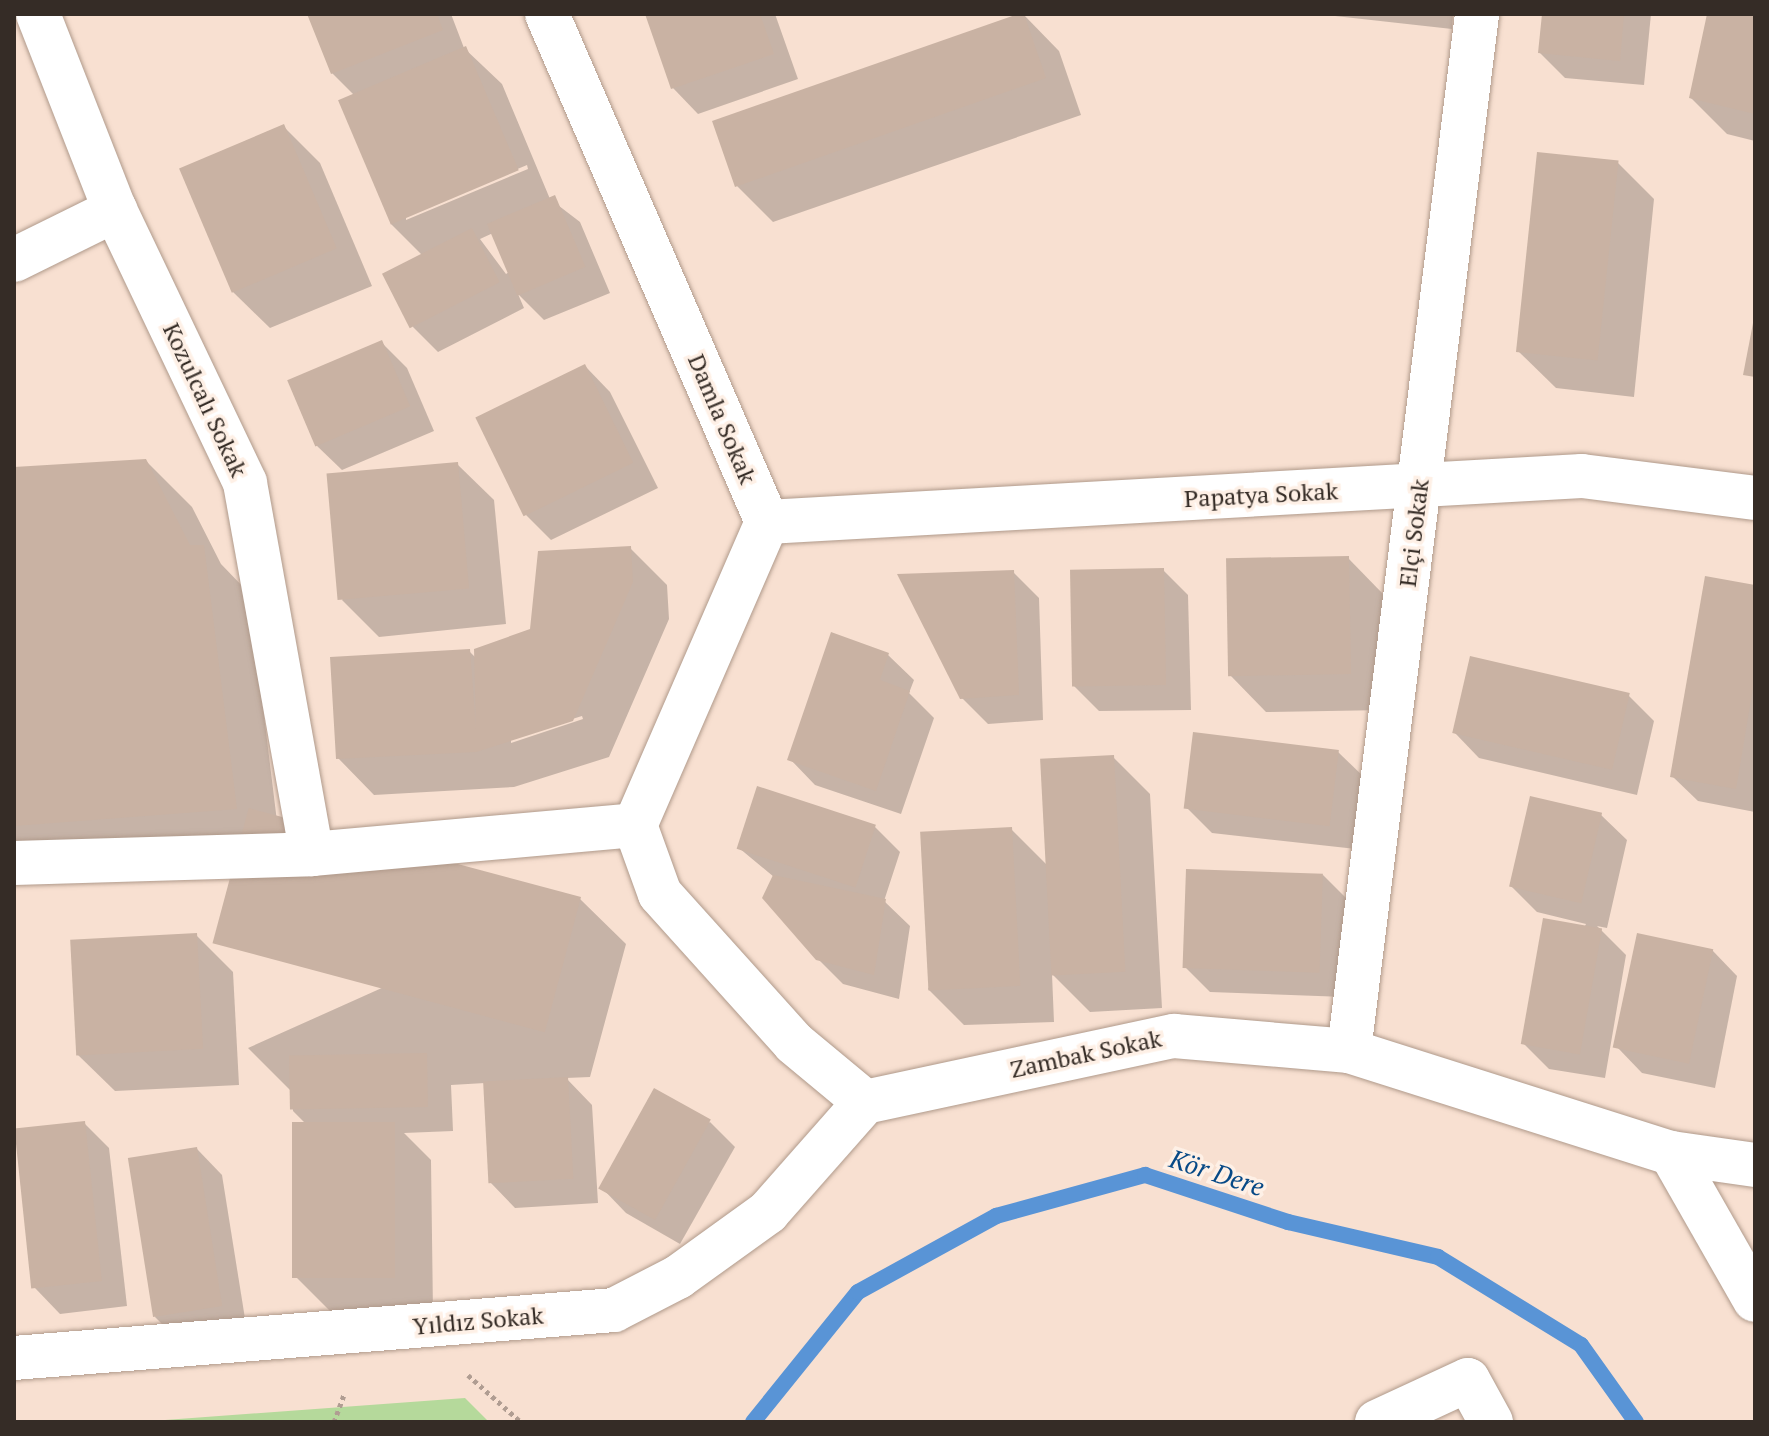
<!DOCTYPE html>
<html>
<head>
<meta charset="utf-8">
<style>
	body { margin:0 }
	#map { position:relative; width:1769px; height:1436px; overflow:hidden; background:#f8e0d1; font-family:"PT Serif",serif }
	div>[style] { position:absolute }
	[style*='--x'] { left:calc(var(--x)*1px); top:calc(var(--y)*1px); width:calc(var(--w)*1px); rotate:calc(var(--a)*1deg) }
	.green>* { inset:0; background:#b5d99b }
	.shadow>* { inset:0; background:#0003 }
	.stream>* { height:16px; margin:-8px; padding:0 8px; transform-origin:8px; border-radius:8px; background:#5994d6 }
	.building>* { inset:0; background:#c9b2a3; transform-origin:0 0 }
	.path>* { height:5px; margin-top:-2.5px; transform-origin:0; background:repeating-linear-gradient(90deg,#b09d92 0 4px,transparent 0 8px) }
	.roads { filter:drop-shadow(0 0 2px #b09a8b) drop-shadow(0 0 2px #b09a8b) }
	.street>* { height:44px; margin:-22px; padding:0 22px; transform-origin:22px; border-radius:22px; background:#fff }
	span { translate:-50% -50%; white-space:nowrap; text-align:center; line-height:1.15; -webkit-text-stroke:7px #fef0e6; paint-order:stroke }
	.street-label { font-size:24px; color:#352c26 }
	.water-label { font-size:26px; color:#074986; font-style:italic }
	.frame { position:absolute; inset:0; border:16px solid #352c26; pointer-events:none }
</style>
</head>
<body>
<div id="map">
	<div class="green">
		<i style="clip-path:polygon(465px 1398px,489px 1422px,138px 1422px)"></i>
	</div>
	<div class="shadow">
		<i style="clip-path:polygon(evenodd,309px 14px,451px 14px,464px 48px,502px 84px,550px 199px,580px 222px,610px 293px,544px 320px,518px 294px,524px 308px,438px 352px,413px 327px,423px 256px,391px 224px,354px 95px,332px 73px,309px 14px,527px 165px,528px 169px,406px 220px,406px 216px,527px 165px,309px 14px,493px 233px,509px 272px,506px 274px,480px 239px,493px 233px)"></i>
		<i style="clip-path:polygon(647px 14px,775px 14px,798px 79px,698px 114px,673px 88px)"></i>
		<i style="clip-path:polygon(1023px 14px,1059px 51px,1081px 115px,773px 222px,737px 186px)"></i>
		<i style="clip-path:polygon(1317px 14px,1453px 14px,1452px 29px)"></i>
		<i style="clip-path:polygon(1544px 14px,1651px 14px,1644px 85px,1565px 78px,1540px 53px)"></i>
		<i style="clip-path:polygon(1710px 14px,1755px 14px,1755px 141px,1727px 134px,1691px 98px)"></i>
		<i style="clip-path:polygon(284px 127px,320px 163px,372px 286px,270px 328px,233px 292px)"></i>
		<i style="clip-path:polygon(1618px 163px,1654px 199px,1634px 397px,1556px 388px,1519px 352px)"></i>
		<i style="clip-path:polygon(382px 343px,407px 368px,434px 431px,342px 470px,316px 445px)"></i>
		<i style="clip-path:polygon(585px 366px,610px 392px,658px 488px,551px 540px,526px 515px)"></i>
		<i style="clip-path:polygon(146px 461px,192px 507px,221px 564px,249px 593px,281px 854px,14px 875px,14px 469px)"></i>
		<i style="clip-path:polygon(457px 464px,494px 500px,506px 624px,379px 637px,342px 600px)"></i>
		<i style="clip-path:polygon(evenodd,631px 549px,667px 585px,669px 619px,609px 757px,514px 787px,374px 795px,338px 758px,469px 651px,476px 658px,532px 630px,631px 549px,582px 716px,583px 719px,511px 743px,511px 738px,582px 716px)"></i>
		<i style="clip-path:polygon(1348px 558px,1384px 595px,1386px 710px,1266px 712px,1230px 675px)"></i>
		<i style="clip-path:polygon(1163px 570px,1188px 595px,1191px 710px,1099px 711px,1074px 686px)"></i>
		<i style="clip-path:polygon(1013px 572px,1039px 598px,1043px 720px,988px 724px,962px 698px)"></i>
		<i style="clip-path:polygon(1755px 587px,1755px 812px,1698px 801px,1672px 776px)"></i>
		<i style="clip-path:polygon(888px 655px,914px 680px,909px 693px,934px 718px,901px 814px,815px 785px,790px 759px)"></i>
		<i style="clip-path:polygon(1629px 696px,1654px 721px,1637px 795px,1479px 758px,1454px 732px)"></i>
		<i style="clip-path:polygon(1338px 752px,1364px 777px,1356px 849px,1212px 833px,1186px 807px)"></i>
		<i style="clip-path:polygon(1113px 757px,1150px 794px,1162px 1008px,1090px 1012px,1052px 974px,1054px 1022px,964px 1025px,928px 989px,1011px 829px,1048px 866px)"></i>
		<i style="clip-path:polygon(1601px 815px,1627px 840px,1607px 928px,1597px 926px,1626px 955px,1605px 1078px,1549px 1069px,1524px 1044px,1586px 924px,1537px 912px,1512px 887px)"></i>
		<i style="clip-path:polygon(875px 827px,900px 852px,884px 901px,910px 926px,899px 999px,843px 984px,817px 958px,774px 877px,739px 848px)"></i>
		<i style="clip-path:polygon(1323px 875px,1348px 900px,1345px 997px,1210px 992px,1185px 967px)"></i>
		<i style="clip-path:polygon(580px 899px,626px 944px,590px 1077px,566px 1078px,592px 1105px,598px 1203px,515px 1208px,490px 1182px,485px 1083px,451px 1085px,453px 1131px,404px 1133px,431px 1160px,433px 1312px,332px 1313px,296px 1277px,306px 1124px,293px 1111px,292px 1092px,248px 1048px)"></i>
		<i style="clip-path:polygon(196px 935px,233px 972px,239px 1085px,115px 1091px,78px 1055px)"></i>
		<i style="clip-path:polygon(1712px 950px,1737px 976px,1715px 1088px,1642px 1073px,1617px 1047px)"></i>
		<i style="clip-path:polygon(710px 1122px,735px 1147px,680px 1244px,626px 1213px,601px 1187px)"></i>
		<i style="clip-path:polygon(84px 1123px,109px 1148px,127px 1306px,60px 1314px,35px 1288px)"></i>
		<i style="clip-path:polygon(197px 1149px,222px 1175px,247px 1331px,180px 1342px,155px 1317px)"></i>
	</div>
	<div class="stream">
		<i style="--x:753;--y:1422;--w:167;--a:-51.1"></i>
		<i style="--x:858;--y:1292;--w:158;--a:-28.8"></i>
		<i style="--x:996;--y:1216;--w:155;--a:-15.4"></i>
		<i style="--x:1145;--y:1175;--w:151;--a:18.2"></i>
		<i style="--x:1288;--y:1222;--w:154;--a:13.1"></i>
		<i style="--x:1438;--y:1257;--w:168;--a:31.6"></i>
		<i style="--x:1581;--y:1345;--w:95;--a:54.5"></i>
	</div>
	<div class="building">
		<i style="clip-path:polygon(307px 14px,437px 14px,443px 30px,331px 74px)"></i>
		<i style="clip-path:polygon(645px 14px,760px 14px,774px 54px,671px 89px)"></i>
		<i style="clip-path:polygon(1018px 14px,1024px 14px,1046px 78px,735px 187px,712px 121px)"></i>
		<i style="clip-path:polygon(1542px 14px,1624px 14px,1620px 61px,1538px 53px)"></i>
		<i style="clip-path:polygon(1707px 14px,1755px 14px,1755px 114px,1689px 98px)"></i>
		<i style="left:466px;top:46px;width:135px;height:139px;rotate:67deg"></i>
		<i style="left:284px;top:124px;width:135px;height:114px;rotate:67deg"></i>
		<i style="left:1537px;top:152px;width:82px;height:201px;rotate:6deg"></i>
		<i style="left:555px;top:195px;width:78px;height:74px;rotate:67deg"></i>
		<i style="left:472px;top:228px;width:61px;height:101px;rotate:63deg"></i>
		<i style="clip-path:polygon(1754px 318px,1755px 318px,1755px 377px,1743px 375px)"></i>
		<i style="left:382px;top:340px;width:72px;height:103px;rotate:67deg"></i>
		<i style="left:585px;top:364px;width:110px;height:122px;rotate:64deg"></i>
		<i style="clip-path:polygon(146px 459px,190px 545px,204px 545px,237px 809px,14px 826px,14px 467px)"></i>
		<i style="left:458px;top:462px;width:127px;height:132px;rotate:85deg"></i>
		<i style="clip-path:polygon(631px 546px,633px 582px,573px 721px,476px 752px,336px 759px,330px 657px,470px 649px,476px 729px,474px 649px,530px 629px,538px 551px)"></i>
		<i style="left:1349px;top:556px;width:118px;height:123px;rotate:89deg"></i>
		<i style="left:1164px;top:568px;width:117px;height:94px;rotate:89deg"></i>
		<i style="clip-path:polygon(1014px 570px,1019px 695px,960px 699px,897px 574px)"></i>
		<i style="clip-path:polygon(1705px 576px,1755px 585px,1755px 676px,1736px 789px,1670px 777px)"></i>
		<i style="clip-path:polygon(831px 632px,889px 653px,880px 680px,910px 691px,876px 791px,787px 760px)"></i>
		<i style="left:1470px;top:656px;width:164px;height:79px;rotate:13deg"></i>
		<i style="left:1193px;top:732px;width:147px;height:77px;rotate:7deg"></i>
		<i style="left:1114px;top:755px;width:217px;height:74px;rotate:87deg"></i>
		<i style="left:757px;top:786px;width:125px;height:66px;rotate:18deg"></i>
		<i style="left:1530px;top:796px;width:74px;height:93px;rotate:13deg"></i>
		<i style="left:1012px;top:827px;width:159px;height:92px;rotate:87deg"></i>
		<i style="left:1186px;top:869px;width:137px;height:99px;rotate:2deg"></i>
		<i style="clip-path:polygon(773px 875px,886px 899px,874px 975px,816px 960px,762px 898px)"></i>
		<i style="left:581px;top:897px;width:140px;height:344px;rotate:105deg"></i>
		<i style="left:1543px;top:918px;width:60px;height:128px;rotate:10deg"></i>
		<i style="left:197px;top:933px;width:116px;height:127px;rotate:87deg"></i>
		<i style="left:1637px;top:933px;width:78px;height:117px;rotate:12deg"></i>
		<i style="left:427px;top:1053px;width:54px;height:138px;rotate:89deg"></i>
		<i style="left:568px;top:1077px;width:102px;height:85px;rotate:87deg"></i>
		<i style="left:654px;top:1088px;width:65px;height:115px;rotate:29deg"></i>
		<i style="left:85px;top:1121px;width:161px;height:71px;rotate:84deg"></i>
		<i style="left:292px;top:1122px;width:103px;height:156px"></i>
		<i style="left:197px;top:1147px;width:161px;height:70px;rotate:81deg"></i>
	</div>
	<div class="path">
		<i style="--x:468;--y:1375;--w:71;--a:41.6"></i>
		<i style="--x:334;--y:1422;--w:30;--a:-70"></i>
	</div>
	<div class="roads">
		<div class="street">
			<i style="--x:38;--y:14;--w:211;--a:68.6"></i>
			<i style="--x:115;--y:210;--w:302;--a:64.5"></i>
			<i style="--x:245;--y:483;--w:377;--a:79.8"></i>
			<i style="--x:547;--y:14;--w:554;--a:66.58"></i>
			<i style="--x:767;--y:522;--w:331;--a:113.5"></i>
			<i style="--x:14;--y:260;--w:113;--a:-26.3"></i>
			<i style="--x:767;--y:522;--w:816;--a:-3.23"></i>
			<i style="--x:1582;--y:476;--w:174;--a:7.2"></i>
			<i style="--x:635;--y:825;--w:73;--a:70.1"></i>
			<i style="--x:660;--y:894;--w:200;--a:48"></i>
			<i style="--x:794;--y:1043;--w:92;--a:39.7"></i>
			<i style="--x:865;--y:1102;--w:316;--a:-12.1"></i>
			<i style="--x:1174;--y:1036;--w:176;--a:4.9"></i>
			<i style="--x:1349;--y:1051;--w:338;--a:17.6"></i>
			<i style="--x:1671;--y:1153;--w:85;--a:8.1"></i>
			<i style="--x:14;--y:863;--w:298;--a:-1.7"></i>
			<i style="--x:312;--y:854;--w:324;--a:-5.1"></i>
			<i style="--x:1349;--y:1051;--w:1045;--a:-82.96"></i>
			<i style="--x:1671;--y:1153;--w:169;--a:60.3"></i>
			<i style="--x:14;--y:1358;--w:602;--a:-4.57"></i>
			<i style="--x:614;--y:1310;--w:72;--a:-27.3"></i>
			<i style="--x:678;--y:1277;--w:111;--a:-35.8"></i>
			<i style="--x:768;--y:1212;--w:147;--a:-48.6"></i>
			<i style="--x:1377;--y:1422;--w:100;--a:-24.8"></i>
			<i style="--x:1468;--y:1380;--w:48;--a:61.3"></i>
		</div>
	</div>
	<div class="street-label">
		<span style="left:205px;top:400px;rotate:65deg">Kozulcalı Sokak</span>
		<span style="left:722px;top:419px;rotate:67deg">Damla Sokak</span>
		<span style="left:1261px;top:495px;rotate:-3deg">Papatya Sokak</span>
		<span style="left:1414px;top:533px;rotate:-83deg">Elçi Sokak</span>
		<span style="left:1086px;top:1054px;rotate:-12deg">Zambak Sokak</span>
		<span style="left:478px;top:1321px;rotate:-5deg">Yıldız Sokak</span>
	</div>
	<div class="water-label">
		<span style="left:1217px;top:1173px;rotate:18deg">Kör Dere</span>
	</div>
	<div class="frame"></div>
</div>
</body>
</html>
